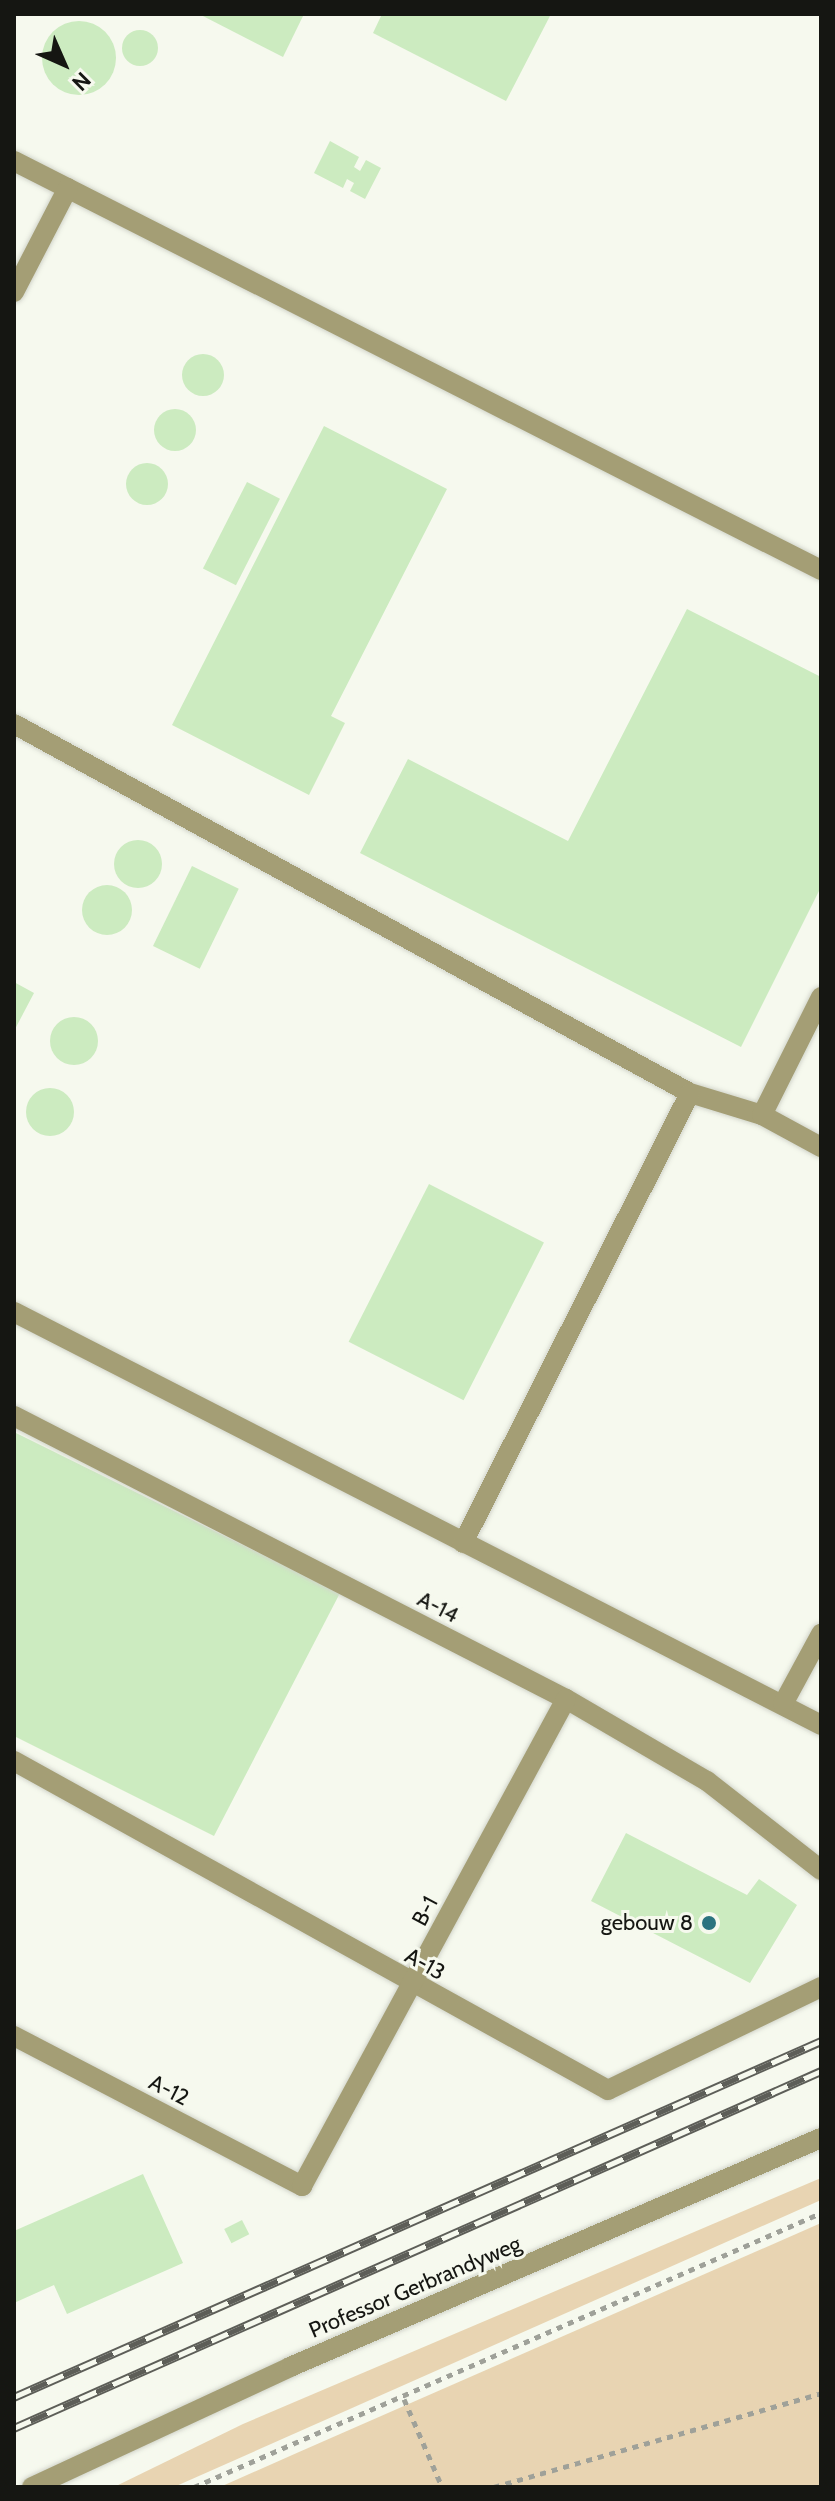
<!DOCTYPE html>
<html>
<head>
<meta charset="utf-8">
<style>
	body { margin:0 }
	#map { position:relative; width:835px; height:2501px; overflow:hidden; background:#f6f9ee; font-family:Cabin,sans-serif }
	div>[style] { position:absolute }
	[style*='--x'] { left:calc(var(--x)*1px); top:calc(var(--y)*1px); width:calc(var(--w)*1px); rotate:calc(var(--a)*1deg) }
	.green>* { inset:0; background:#e8d4b2 }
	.building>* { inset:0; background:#ccebc0; transform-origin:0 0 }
	.round { border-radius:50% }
	.path>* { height:5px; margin-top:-2.5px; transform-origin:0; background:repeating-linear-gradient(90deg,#9fa199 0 6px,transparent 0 12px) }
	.roads { filter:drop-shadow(0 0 2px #d2d5cb) drop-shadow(0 0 2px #d2d5cb) }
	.minor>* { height:20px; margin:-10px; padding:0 10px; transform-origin:10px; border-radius:10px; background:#a49e75 }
	.rail>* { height:9px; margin-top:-4.5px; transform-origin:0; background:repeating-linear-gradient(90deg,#f6f9ee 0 18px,#5d5e58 0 36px); box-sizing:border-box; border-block:2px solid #5d5e58 }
	.dots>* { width:22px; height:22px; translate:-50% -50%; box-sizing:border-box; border:4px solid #f6f9ee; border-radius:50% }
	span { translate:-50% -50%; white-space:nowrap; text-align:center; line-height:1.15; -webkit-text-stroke:6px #f6f9ee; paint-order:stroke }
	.street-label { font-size:22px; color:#151612 }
	.poi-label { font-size:22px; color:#151612 }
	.right { translate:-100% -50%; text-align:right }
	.frame { position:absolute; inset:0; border:16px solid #151612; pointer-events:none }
	.north { position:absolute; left:24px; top:24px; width:80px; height:80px; -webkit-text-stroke:6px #f6f9ee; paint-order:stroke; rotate:135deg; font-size:22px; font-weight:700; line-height:32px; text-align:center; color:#151612 }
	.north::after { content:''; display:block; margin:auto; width:28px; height:36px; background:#151612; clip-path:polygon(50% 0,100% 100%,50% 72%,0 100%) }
</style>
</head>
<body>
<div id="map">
	<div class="green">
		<i style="clip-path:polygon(821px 2178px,821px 2200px,174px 2487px,114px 2487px,243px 2424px)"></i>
		<i style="clip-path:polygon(821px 2223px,821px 2487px,220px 2487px,299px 2452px)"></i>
	</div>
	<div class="building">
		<i style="clip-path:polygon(199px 14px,304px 14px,283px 57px)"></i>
		<i style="clip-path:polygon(382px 14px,551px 14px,506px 101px,373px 33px)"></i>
		<i class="round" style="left:42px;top:21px;width:74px;height:74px"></i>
		<i class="round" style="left:122px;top:30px;width:36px;height:36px"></i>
		<i style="clip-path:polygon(330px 141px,359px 157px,354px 167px,360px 171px,366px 160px,381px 168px,365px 199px,350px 191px,354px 183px,347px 179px,343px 188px,314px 173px)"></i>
		<i class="round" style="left:182px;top:354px;width:42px;height:42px"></i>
		<i class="round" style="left:154px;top:409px;width:42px;height:42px"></i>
		<i style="clip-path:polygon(324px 426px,447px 489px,331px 716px,345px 723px,309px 795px,172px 725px)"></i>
		<i class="round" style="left:126px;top:463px;width:42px;height:42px"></i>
		<i style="left:247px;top:482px;width:37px;height:97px;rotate:27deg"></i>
		<i style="clip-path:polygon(687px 609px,821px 677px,821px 887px,741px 1047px,360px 853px,408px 759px,568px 841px)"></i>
		<i class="round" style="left:114px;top:840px;width:48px;height:48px"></i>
		<i style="left:192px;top:866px;width:52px;height:89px;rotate:26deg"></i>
		<i class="round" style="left:82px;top:885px;width:50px;height:50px"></i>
		<i style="clip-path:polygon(14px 982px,34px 993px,14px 1031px)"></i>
		<i class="round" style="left:50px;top:1017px;width:48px;height:48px"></i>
		<i class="round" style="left:26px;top:1088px;width:48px;height:48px"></i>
		<i style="left:429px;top:1184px;width:129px;height:177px;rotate:27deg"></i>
		<i style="clip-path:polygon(14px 1432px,340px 1593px,214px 1836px,14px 1736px)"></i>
		<i style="clip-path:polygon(626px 1833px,747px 1895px,759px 1879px,797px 1905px,750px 1983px,591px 1901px)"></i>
		<i style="clip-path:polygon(143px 2174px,183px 2263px,67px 2314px,54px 2285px,14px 2303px,14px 2231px)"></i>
		<i style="left:242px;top:2220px;width:16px;height:20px;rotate:63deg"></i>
	</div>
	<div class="path">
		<i style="--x:404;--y:2399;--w:96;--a:66.6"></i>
		<i style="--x:194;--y:2487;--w:684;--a:-23.61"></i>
		<i style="--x:494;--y:2487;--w:340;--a:-16"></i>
	</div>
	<div class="roads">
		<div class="minor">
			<i style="--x:14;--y:161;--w:905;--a:26.88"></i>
			<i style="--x:14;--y:292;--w:117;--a:-62.6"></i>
			<i style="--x:14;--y:724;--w:770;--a:28.63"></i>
			<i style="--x:690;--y:1093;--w:75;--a:17"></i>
			<i style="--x:762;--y:1115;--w:67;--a:28.5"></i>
			<i style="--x:762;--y:1115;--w:132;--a:-63.4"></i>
			<i style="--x:14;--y:1312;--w:907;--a:27.1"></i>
			<i style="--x:14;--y:1416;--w:620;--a:27.14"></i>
			<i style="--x:566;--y:1699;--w:163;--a:30.2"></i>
			<i style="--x:707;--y:1781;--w:145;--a:38"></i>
			<i style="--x:463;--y:1543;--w:504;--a:-63.23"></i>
			<i style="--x:783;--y:1704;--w:80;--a:-61.5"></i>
			<i style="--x:14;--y:1761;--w:679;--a:28.98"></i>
			<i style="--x:608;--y:2090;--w:237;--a:-25.8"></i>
			<i style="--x:14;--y:2036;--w:325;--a:27.5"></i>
			<i style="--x:302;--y:2186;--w:554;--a:-61.54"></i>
			<i style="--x:32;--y:2487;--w:285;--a:-24.9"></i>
			<i style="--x:290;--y:2367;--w:578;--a:-23.33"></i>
		</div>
	</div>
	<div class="rail">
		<i style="--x:14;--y:2397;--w:882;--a:-23.8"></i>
		<i style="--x:14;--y:2428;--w:882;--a:-23.86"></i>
	</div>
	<div class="dots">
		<i style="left:709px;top:1923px;background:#2c7380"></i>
	</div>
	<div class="street-label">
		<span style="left:438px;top:1607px;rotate:27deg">A-14</span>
		<span style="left:425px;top:1911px;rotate:-62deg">B-1</span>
		<span style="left:425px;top:1964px;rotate:29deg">A-13</span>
		<span style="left:169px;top:2090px;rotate:27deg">A-12</span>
		<span style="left:415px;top:2287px;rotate:-23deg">Professor Gerbrandyweg</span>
	</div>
	<div class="poi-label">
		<span class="right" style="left:693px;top:1923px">gebouw 8</span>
	</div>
	<div class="frame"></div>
	<div class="north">N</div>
</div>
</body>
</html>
